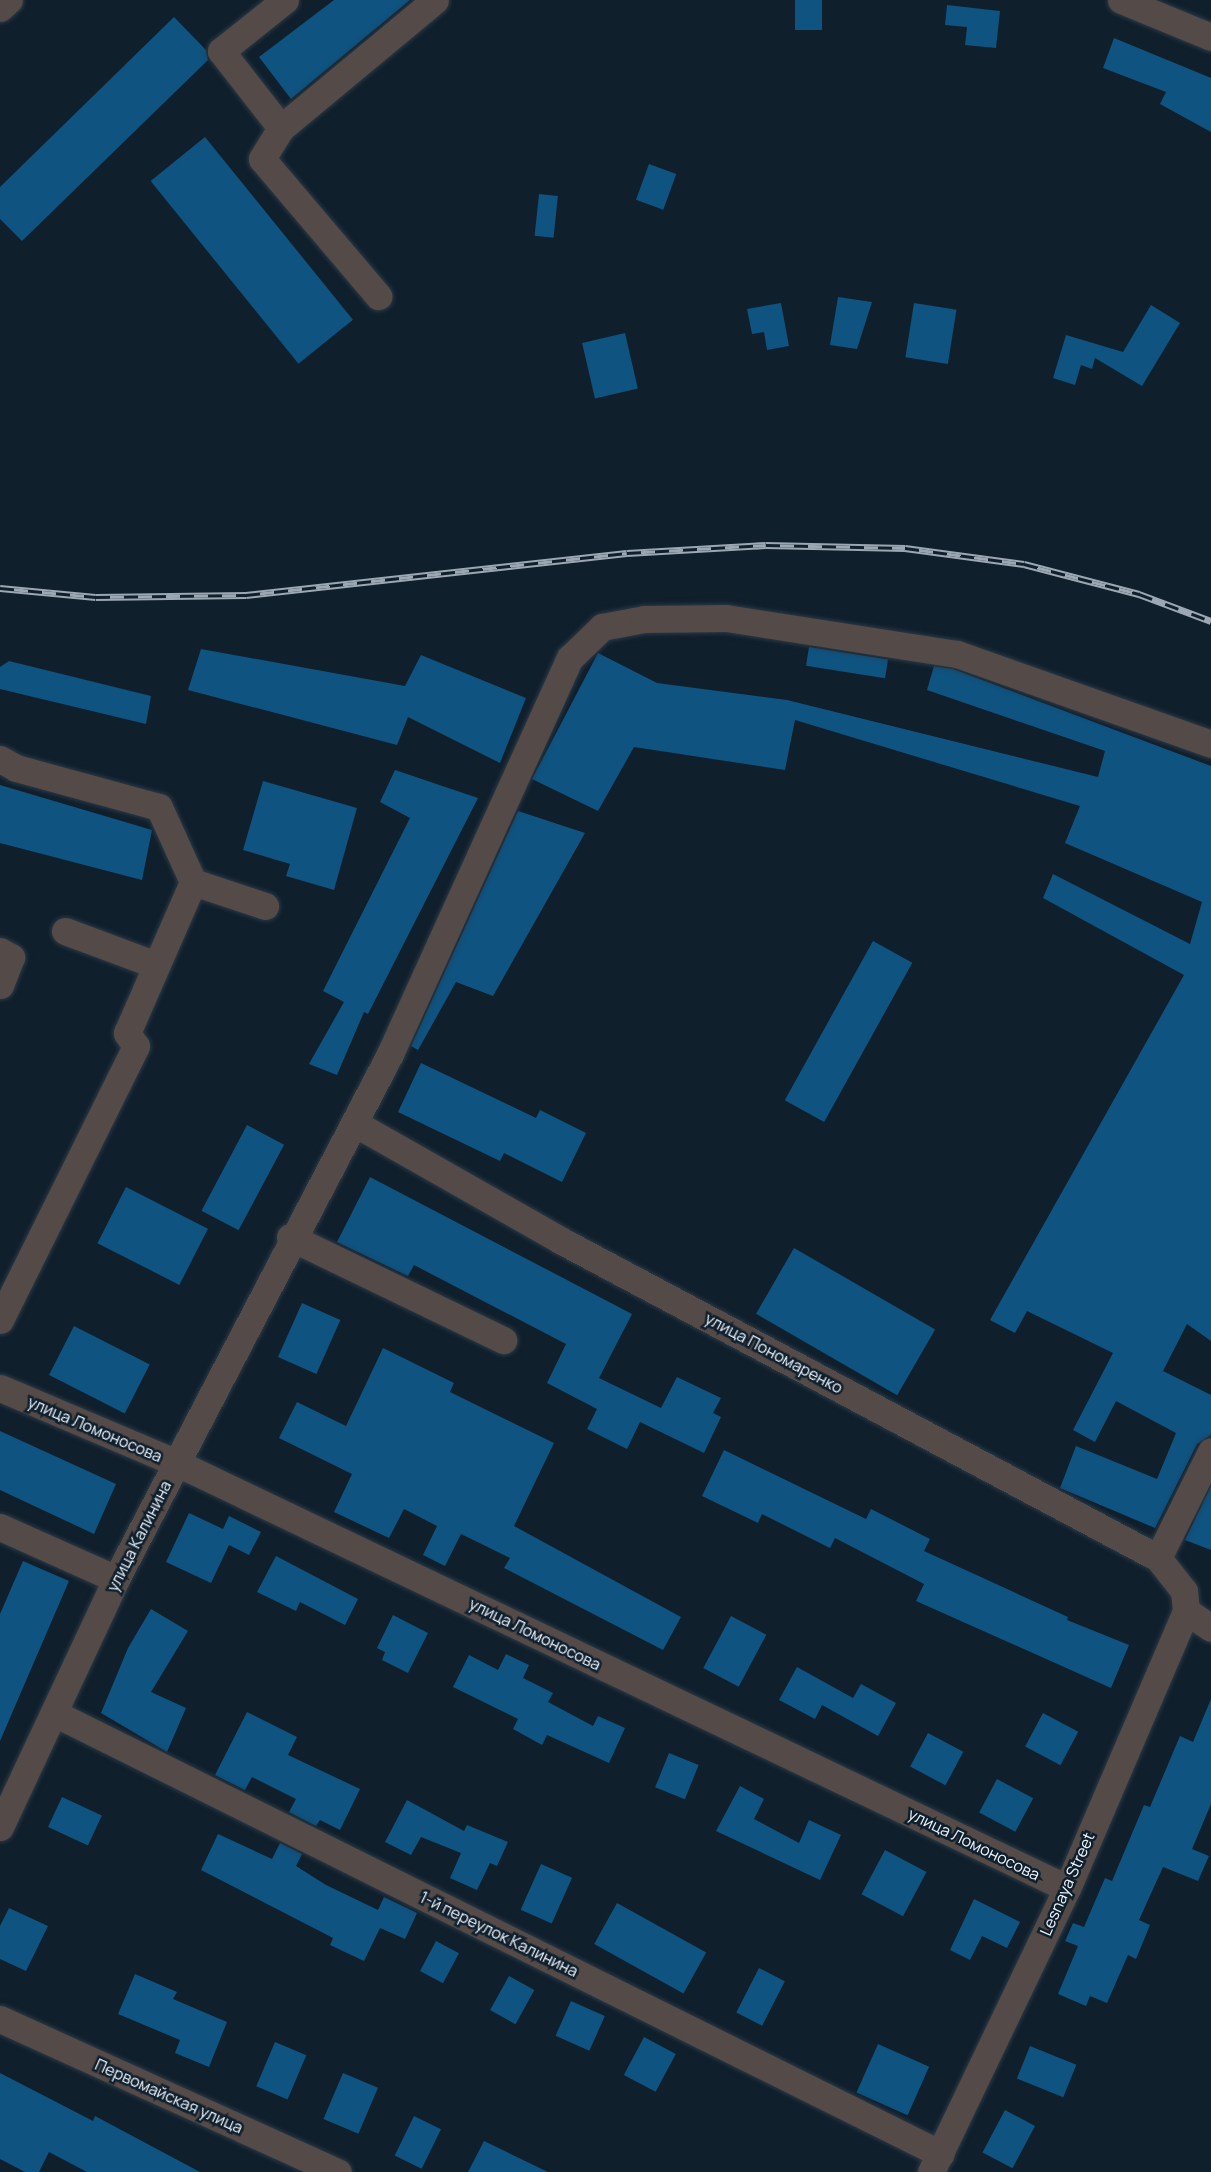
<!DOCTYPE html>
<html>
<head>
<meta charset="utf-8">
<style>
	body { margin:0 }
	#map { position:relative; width:1211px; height:2172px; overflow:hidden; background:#101f2c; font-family:Manrope,sans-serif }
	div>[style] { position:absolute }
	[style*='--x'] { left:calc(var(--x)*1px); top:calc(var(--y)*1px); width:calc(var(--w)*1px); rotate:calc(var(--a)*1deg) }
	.building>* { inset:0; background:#0f5381; transform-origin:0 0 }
	.roads { filter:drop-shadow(0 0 2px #2a3945) drop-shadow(0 0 2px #2a3945) }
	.minor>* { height:27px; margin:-13.5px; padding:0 13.5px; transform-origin:13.5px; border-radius:13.5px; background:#544a47 }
	.rail>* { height:7px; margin-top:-3.5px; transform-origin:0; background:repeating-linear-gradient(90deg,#101f2c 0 14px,#9ba7b2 0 28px); box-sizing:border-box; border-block:2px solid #9ba7b2 }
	span { translate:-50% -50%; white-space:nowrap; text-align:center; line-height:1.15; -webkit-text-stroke:5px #101f2c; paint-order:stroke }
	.street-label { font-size:16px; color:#eaf4fe }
</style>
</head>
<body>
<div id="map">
	<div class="building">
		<i style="clip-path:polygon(334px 0,410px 0,291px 99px,259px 57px)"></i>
		<i style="left:795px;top:0;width:27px;height:30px"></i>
		<i style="clip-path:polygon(947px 5px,1000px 11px,996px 48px,965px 45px,967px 27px,945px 25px)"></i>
		<i style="clip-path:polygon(174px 17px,206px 50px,208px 60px,22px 241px,0 219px,0 187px)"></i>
		<i style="clip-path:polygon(1114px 38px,1211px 78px,1211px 132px,1160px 104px,1166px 92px,1103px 68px)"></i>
		<i style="left:205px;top:137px;width:235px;height:70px;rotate:51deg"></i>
		<i style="left:649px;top:164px;width:29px;height:38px;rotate:20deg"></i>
		<i style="left:539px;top:194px;width:19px;height:42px;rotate:6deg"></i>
		<i style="clip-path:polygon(838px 297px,872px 302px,857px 349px,830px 345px)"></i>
		<i style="clip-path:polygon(781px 303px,789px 346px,767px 350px,764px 332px,752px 334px,747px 309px)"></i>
		<i style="left:914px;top:303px;width:43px;height:55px;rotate:9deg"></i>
		<i style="clip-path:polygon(1151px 305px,1180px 323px,1142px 386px,1095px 358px,1092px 369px,1081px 365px,1075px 385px,1053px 378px,1066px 335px,1123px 352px)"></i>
		<i style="left:625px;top:333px;width:57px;height:44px;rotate:77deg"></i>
		<i style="left:809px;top:647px;width:80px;height:19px;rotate:9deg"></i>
		<i style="clip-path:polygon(201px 649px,405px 686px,421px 655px,526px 698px,500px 763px,408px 717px,397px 745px,188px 690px)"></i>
		<i style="clip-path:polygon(598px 653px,657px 683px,787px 700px,1098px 777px,1105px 751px,927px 690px,934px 666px,953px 669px,1211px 766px,1211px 1341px,1187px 1324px,1163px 1371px,1211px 1395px,1211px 1435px,1197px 1444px,1155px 1528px,1060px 1488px,1076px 1446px,1157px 1479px,1176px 1433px,1116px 1401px,1095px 1442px,1073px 1430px,1113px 1353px,1027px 1311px,1015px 1333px,990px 1320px,1184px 975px,1043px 898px,1053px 874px,1190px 944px,1202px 902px,1065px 843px,1080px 806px,795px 720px,785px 770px,634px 747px,598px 811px,532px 779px)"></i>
		<i style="clip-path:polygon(9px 661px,151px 696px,146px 724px,0 689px,0 667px)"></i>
		<i style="clip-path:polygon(395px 770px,478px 798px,368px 1014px,364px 1012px,337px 1075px,309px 1064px,344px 1002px,323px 991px,410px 818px,380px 802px)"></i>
		<i style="clip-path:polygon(263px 781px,357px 808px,334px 890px,286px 876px,290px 864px,243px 850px)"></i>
		<i style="clip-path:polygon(0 785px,152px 830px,142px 880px,0 843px)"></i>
		<i style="clip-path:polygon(518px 811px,585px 833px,493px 996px,456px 982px,418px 1050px,411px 1046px)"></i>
		<i style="left:873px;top:941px;width:45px;height:182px;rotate:29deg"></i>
		<i style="clip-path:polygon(421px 1063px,536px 1118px,540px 1110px,586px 1133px,562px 1182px,504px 1153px,500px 1161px,398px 1112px)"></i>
		<i style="left:247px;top:1125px;width:42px;height:97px;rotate:28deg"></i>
		<i style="clip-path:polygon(370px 1177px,632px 1314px,599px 1378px,661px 1408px,677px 1377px,721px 1398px,713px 1413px,721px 1417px,704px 1453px,640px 1422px,627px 1449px,587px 1429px,597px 1409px,547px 1383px,566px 1344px,414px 1265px,408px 1276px,337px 1242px)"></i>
		<i style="left:126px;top:1187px;width:92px;height:63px;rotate:27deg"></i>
		<i style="left:794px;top:1248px;width:163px;height:76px;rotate:30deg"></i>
		<i style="left:302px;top:1303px;width:42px;height:59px;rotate:24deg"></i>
		<i style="left:74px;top:1326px;width:85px;height:55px;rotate:27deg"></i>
		<i style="clip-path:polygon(383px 1348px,454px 1383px,450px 1392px,554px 1443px,514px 1526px,681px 1617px,663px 1650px,504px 1568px,510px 1558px,461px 1534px,445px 1566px,423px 1555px,437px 1526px,404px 1509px,389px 1538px,334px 1512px,352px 1474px,279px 1438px,297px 1402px,346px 1426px)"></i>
		<i style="clip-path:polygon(0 1431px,116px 1484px,94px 1534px,0 1490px)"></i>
		<i style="clip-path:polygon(724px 1450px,866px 1519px,871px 1509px,930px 1539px,924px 1551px,1068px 1617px,1067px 1620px,1129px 1645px,1111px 1688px,916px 1601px,924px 1584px,835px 1538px,830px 1548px,762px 1514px,758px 1523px,702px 1496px)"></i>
		<i style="clip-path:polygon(1211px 1486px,1211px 1550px,1185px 1540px)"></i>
		<i style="clip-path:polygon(189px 1513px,223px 1529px,229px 1516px,261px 1532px,249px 1555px,229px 1545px,211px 1583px,166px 1562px)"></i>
		<i style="clip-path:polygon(276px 1556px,358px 1599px,345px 1625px,300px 1602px,296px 1611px,257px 1592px)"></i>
		<i style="clip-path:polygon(23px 1561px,69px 1581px,0 1741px,0 1614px)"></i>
		<i style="clip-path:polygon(151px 1609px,188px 1631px,151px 1692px,186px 1708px,167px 1752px,101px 1713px,128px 1648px)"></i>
		<i style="clip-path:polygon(393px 1615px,428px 1633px,408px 1673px,382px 1660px,385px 1652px,377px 1648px)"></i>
		<i style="left:731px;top:1616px;width:40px;height:59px;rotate:28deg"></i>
		<i style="clip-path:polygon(506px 1654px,529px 1665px,523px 1678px,553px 1693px,548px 1702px,593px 1726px,598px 1716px,625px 1728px,609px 1763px,547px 1735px,542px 1745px,513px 1729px,518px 1719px,453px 1687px,469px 1655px,498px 1670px)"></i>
		<i style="clip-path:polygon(797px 1667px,853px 1698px,861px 1684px,896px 1703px,878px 1736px,822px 1705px,815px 1719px,779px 1700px)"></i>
		<i style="clip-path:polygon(1211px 1699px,1211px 1804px,1192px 1849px,1209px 1856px,1198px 1881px,1163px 1867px,1139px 1920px,1150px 1925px,1136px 1959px,1128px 1955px,1107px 2003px,1090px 1996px,1086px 2006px,1058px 1994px,1078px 1946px,1065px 1941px,1073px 1923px,1084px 1927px,1105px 1878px,1112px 1881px,1144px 1805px,1150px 1807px,1180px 1736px,1193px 1742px)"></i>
		<i style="clip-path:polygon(247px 1712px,297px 1737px,288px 1755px,360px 1789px,340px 1830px,320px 1820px,316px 1826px,289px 1812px,296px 1799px,252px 1777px,245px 1790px,215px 1775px)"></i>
		<i style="left:1043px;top:1713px;width:40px;height:38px;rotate:28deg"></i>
		<i style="left:928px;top:1733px;width:40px;height:38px;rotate:28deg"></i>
		<i style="left:669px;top:1753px;width:32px;height:37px;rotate:22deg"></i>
		<i style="left:997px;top:1779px;width:41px;height:38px;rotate:28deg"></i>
		<i style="clip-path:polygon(740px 1786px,764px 1799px,754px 1819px,799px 1843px,809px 1820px,841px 1835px,820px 1880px,716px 1831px)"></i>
		<i style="left:62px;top:1797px;width:44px;height:33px;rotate:25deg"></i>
		<i style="clip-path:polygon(407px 1800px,464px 1831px,467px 1825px,508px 1842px,497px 1866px,490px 1863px,477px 1890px,450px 1878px,461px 1853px,421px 1837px,411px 1855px,385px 1842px)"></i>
		<i style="clip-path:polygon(218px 1834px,272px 1859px,280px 1843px,302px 1854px,296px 1866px,326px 1885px,378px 1910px,384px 1897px,417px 1913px,405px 1939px,380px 1928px,364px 1961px,330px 1945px,333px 1938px,201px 1870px)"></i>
		<i style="left:885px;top:1850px;width:47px;height:50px;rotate:28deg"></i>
		<i style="left:541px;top:1864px;width:34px;height:50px;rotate:24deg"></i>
		<i style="clip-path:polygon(974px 1899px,1020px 1922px,1007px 1948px,982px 1936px,970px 1960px,950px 1950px)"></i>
		<i style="left:617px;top:1903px;width:102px;height:47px;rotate:29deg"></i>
		<i style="clip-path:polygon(9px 1908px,48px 1926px,26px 1971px,0 1959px,0 1926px)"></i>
		<i style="left:436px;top:1941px;width:26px;height:34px;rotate:28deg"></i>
		<i style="left:759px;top:1968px;width:29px;height:50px;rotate:27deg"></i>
		<i style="clip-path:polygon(135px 1974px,177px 1992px,173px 1999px,227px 2022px,209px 2067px,175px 2053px,180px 2040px,118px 2014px)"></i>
		<i style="left:509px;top:1976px;width:29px;height:39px;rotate:29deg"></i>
		<i style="left:571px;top:2001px;width:37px;height:38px;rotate:24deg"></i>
		<i style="left:644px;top:2037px;width:36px;height:43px;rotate:28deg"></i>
		<i style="left:275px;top:2042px;width:34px;height:48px;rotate:23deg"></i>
		<i style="left:878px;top:2044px;width:56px;height:53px;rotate:24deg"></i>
		<i style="left:1030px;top:2046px;width:50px;height:35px;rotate:22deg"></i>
		<i style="clip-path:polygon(0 2073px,93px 2121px,95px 2116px,200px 2172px,87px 2172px,49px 2152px,39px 2172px,25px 2172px,0 2159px)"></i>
		<i style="left:343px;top:2073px;width:38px;height:50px;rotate:23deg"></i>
		<i style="left:1005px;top:2110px;width:34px;height:48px;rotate:28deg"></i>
		<i style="left:414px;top:2116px;width:30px;height:44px;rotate:26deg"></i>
		<i style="clip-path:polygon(484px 2141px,548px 2172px,468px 2172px)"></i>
	</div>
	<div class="roads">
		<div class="minor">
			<i style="--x:285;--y:0;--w:82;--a:141.4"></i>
			<i style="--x:221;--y:51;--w:98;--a:52.1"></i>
			<i style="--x:281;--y:128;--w:200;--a:-39.7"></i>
			<i style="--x:1121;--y:0;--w:97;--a:22.3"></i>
			<i style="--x:0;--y:8;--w:12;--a:-42"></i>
			<i style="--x:281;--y:128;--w:36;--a:122"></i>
			<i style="--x:262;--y:159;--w:180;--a:49.7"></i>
			<i style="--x:0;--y:759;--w:18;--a:29"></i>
			<i style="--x:16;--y:768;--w:148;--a:15.3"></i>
			<i style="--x:159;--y:807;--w:82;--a:65.6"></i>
			<i style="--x:65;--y:931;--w:97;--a:20.5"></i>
			<i style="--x:0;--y:951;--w:13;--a:29"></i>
			<i style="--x:11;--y:957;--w:30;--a:111"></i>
			<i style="--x:356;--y:1124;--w:235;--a:29.6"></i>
			<i style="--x:560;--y:1240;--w:677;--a:28"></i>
			<i style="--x:1158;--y:1558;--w:42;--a:51.8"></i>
			<i style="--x:1184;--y:1591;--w:20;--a:84"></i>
			<i style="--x:1186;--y:1611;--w:301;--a:113.2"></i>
			<i style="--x:1067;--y:1888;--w:315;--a:115.6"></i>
			<i style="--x:290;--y:1237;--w:237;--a:25.8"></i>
			<i style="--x:0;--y:1320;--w:306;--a:-63.6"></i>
			<i style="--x:136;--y:1046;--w:16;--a:-125"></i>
			<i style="--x:127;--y:1033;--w:165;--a:-66.4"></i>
			<i style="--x:193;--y:882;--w:76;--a:18.4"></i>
			<i style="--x:0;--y:1388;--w:192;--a:23"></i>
			<i style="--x:177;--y:1463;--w:986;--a:25.53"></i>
			<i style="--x:0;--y:1527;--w:127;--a:24.1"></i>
			<i style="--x:1158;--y:1558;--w:119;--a:-63.6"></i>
			<i style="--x:1186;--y:1611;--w:30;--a:34"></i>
			<i style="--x:56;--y:1714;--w:988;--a:26.44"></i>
			<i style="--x:0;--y:1827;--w:274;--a:-64.9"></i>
			<i style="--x:116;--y:1579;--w:592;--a:-62.44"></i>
			<i style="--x:390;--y:1054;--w:435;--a:-65.6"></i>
			<i style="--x:570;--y:658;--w:45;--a:-44.1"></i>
			<i style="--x:602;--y:627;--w:43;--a:-10.8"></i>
			<i style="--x:644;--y:619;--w:82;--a:-0.7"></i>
			<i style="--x:726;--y:618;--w:234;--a:8.9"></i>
			<i style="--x:957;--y:654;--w:269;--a:19.5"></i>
			<i style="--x:0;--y:2019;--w:371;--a:24.4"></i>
		</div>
	</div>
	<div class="rail">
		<i style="--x:0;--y:588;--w:96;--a:5.4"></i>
		<i style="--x:96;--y:597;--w:150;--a:-0.8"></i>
		<i style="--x:246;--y:595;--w:383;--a:-6.3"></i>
		<i style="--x:627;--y:553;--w:139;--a:-3.3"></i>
		<i style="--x:766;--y:545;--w:139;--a:1.2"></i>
		<i style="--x:905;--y:548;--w:120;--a:7.7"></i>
		<i style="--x:1024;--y:564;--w:119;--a:14.6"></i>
		<i style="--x:1139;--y:594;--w:77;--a:20.6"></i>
	</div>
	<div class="street-label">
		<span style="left:774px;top:1353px;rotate:28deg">улица Пономаренко</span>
		<span style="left:95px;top:1429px;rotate:23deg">улица Ломоносова</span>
		<span style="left:139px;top:1536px;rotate:-63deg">улица Калинина</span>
		<span style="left:535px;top:1634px;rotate:26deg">улица Ломоносова</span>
		<span style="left:974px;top:1844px;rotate:26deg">улица Ломоносова</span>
		<span style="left:1067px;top:1884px;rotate:-66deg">Lesnaya Street</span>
		<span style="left:499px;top:1934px;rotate:26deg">1-й переулок Калинина</span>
		<span style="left:169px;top:2096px;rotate:24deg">Первомайская улица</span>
	</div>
</div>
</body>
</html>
